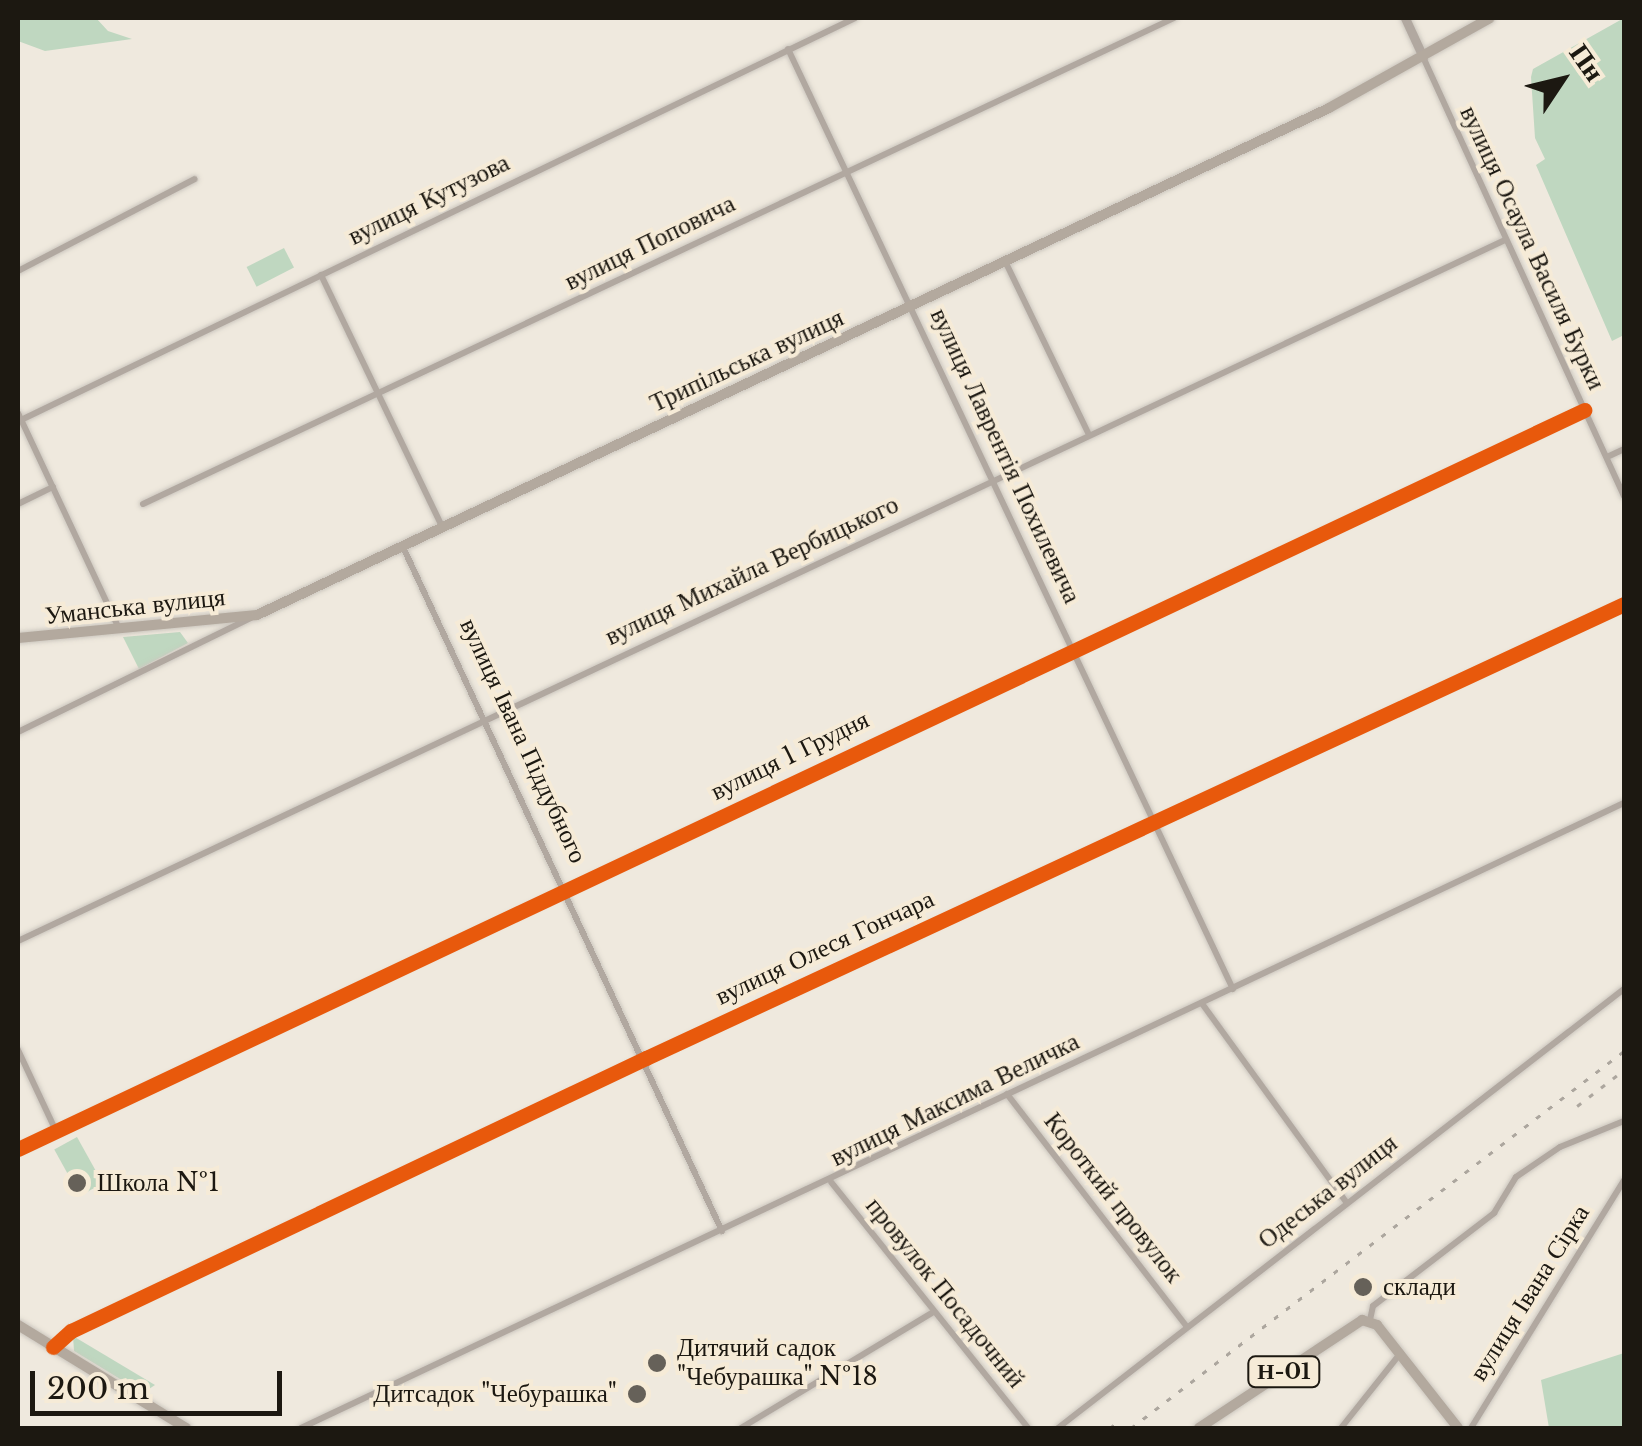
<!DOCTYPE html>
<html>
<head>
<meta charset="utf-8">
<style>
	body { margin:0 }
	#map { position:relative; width:1642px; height:1446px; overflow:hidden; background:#efe9de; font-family:"Libre Baskerville",serif }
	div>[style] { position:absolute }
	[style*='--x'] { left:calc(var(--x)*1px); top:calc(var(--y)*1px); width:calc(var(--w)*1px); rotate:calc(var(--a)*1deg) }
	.green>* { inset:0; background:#bfd7c0; transform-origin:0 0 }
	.roads { filter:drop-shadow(0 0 2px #ccc7bf) drop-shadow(0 0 2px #ccc7bf) }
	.minor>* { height:6px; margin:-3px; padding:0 3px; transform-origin:3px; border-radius:3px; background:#b1a8a0 }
	.tertiary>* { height:9px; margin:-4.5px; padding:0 4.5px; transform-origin:4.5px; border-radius:4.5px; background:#b1a8a0 }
	.primary>* { height:10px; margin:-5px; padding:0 5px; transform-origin:5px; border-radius:5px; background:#b3a99e }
	.rail>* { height:2.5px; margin-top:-1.25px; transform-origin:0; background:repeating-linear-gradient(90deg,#aca69e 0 5px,transparent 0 15px) }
	.cycleway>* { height:15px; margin:-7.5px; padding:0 7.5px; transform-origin:7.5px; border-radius:7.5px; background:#e8590c }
	.dots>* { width:28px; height:28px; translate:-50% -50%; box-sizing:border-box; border:5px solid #f6ebd7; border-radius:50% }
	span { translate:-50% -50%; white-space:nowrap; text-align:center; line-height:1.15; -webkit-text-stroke:8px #f6ebd7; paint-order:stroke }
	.shield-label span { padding:2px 8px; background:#f6ebd7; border:2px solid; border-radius:8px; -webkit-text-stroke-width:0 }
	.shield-label { font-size:22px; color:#1c1811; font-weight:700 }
	.street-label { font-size:25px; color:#1c1811 }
	.poi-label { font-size:25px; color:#1c1811 }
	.left { translate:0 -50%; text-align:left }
	.right { translate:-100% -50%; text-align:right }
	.frame { position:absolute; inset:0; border:20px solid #1c1811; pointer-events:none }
	.north { position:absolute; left:1512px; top:30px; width:100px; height:100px; -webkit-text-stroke:8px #f6ebd7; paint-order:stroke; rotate:55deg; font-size:28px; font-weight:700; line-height:40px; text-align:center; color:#1c1811 }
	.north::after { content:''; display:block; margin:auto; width:35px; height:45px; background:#1c1811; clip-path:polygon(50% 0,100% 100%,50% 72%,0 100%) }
	.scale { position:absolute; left:30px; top:1371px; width:252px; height:45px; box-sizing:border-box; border:5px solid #1c1811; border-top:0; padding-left:12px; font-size:30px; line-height:35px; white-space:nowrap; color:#1c1811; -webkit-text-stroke:8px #f6ebd7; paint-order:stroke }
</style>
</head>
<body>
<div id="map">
	<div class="green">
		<i style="clip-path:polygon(18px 18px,96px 18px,108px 31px,132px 39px,45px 51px,18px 41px)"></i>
		<i style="clip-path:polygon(1624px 18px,1624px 335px,1612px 341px,1536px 165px,1545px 159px,1535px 138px,1531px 77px,1533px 69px)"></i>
		<i style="left:284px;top:248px;width:22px;height:42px;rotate:63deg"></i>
		<i style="clip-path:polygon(180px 632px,188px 643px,139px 669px,123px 637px)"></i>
		<i style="left:77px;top:1137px;width:53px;height:26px;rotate:61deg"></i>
		<i style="clip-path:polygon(73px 1336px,155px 1385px,143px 1393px,74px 1351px)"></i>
		<i style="clip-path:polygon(1624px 1353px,1624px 1427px,1549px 1428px,1541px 1380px)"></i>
	</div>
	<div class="roads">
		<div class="minor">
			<i style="--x:788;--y:49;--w:1040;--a:64.67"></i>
			<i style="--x:1423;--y:57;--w:483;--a:65.4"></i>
			<i style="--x:1005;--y:261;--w:193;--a:64.2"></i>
			<i style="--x:18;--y:271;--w:199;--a:-27.5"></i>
			<i style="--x:321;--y:275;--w:279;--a:64.3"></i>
			<i style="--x:18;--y:413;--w:238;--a:64.9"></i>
			<i style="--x:21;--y:420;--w:926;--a:-25.73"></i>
			<i style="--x:1607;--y:457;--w:19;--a:-25"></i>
			<i style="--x:18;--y:504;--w:39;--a:-26"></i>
			<i style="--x:143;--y:504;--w:1140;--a:-25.24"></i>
			<i style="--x:403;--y:547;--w:755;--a:65"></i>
			<i style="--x:18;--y:732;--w:259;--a:-26.1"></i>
			<i style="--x:18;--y:941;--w:1644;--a:-25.24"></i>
			<i style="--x:1203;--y:1005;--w:243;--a:54"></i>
			<i style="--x:18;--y:1050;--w:89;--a:64.9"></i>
			<i style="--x:1007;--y:1094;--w:294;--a:52.3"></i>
			<i style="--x:18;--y:1149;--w:1732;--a:-25.26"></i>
			<i style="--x:831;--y:1182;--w:315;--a:51.3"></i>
			<i style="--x:1370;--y:1320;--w:14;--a:-78"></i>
			<i style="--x:1373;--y:1306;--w:153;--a:-37.5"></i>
			<i style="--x:1494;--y:1213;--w:42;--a:-58.6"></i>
			<i style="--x:1516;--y:1177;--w:53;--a:-34.3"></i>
			<i style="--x:1560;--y:1147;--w:69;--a:-22.1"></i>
			<i style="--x:54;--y:1347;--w:23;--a:-43"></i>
			<i style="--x:71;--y:1331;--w:637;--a:-25.4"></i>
			<i style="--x:646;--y:1058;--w:1078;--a:-24.9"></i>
			<i style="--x:301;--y:1428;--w:1463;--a:-25.29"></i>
			<i style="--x:741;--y:1428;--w:223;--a:-31.1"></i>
			<i style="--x:1058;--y:1428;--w:716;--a:-37.8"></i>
			<i style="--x:1341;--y:1428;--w:93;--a:-51.5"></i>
			<i style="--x:1471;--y:1428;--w:291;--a:-58.3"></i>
		</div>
		<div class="tertiary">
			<i style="--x:1405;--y:18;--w:43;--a:65.2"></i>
		</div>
		<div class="primary">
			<i style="--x:18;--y:638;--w:240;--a:-5.5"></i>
			<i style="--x:257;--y:615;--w:1186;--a:-25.31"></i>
			<i style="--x:1329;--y:108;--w:184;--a:-29.2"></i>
			<i style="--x:18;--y:1325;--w:197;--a:31.5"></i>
			<i style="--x:1199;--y:1428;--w:196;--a:-33.5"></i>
			<i style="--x:1362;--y:1320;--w:16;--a:18"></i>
			<i style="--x:1377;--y:1325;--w:131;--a:51.8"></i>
		</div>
	</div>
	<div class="rail">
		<i style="--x:1577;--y:1106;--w:59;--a:-37.5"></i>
		<i style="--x:1110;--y:1428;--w:13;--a:-39"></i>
		<i style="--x:1131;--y:1428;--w:621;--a:-37.41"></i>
	</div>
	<div class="cycleway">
		<i style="--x:18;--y:1149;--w:1732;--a:-25.26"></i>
		<i style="--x:53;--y:1347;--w:24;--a:-42"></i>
		<i style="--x:71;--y:1331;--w:637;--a:-25.4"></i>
		<i style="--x:646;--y:1058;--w:1078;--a:-24.9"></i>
	</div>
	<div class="dots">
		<i style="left:77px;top:1183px;background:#666159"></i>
		<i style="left:1363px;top:1287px;background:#666159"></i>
		<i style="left:657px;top:1363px;background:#666159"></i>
		<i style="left:637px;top:1394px;background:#666159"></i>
	</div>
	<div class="shield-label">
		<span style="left:1284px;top:1372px">Н-01</span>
	</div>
	<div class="street-label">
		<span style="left:429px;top:200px;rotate:-26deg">вулиця Кутузова</span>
		<span style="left:650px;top:243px;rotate:-26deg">вулиця Поповича</span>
		<span style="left:1532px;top:248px;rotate:65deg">вулиця Осаула Василя Бурки</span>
		<span style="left:747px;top:361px;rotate:-25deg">Трипільська вулиця</span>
		<span style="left:1005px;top:456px;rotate:65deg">вулиця Лаврентія Похилевича</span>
		<span style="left:752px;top:571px;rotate:-25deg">вулиця Михайла Вербицького</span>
		<span style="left:135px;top:607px;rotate:-6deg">Уманська вулиця</span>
		<span style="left:523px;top:741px;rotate:65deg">вулиця Івана Піддубного</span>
		<span style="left:790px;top:756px;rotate:-26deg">вулиця 1 Грудня</span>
		<span style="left:825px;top:948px;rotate:-25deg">вулиця Олеся Гончара</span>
		<span style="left:955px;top:1100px;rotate:-26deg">вулиця Максима Величка</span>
		<span style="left:1328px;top:1192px;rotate:-38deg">Одеська вулиця</span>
		<span style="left:1113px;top:1198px;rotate:52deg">Короткий провулок</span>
		<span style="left:945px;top:1293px;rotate:51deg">провулок Посадочний</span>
		<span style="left:1530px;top:1293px;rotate:-58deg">вулиця Івана Сірка</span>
	</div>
	<div class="poi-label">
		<span class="left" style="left:97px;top:1183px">Школа №1</span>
		<span class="left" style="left:1383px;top:1287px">склади</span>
		<span class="left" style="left:677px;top:1363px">Дитячий садок<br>"Чебурашка" №18</span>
		<span class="right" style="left:617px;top:1394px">Дитсадок "Чебурашка"</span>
	</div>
	<div class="frame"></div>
	<div class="north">Пн</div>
	<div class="scale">200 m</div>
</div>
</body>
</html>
